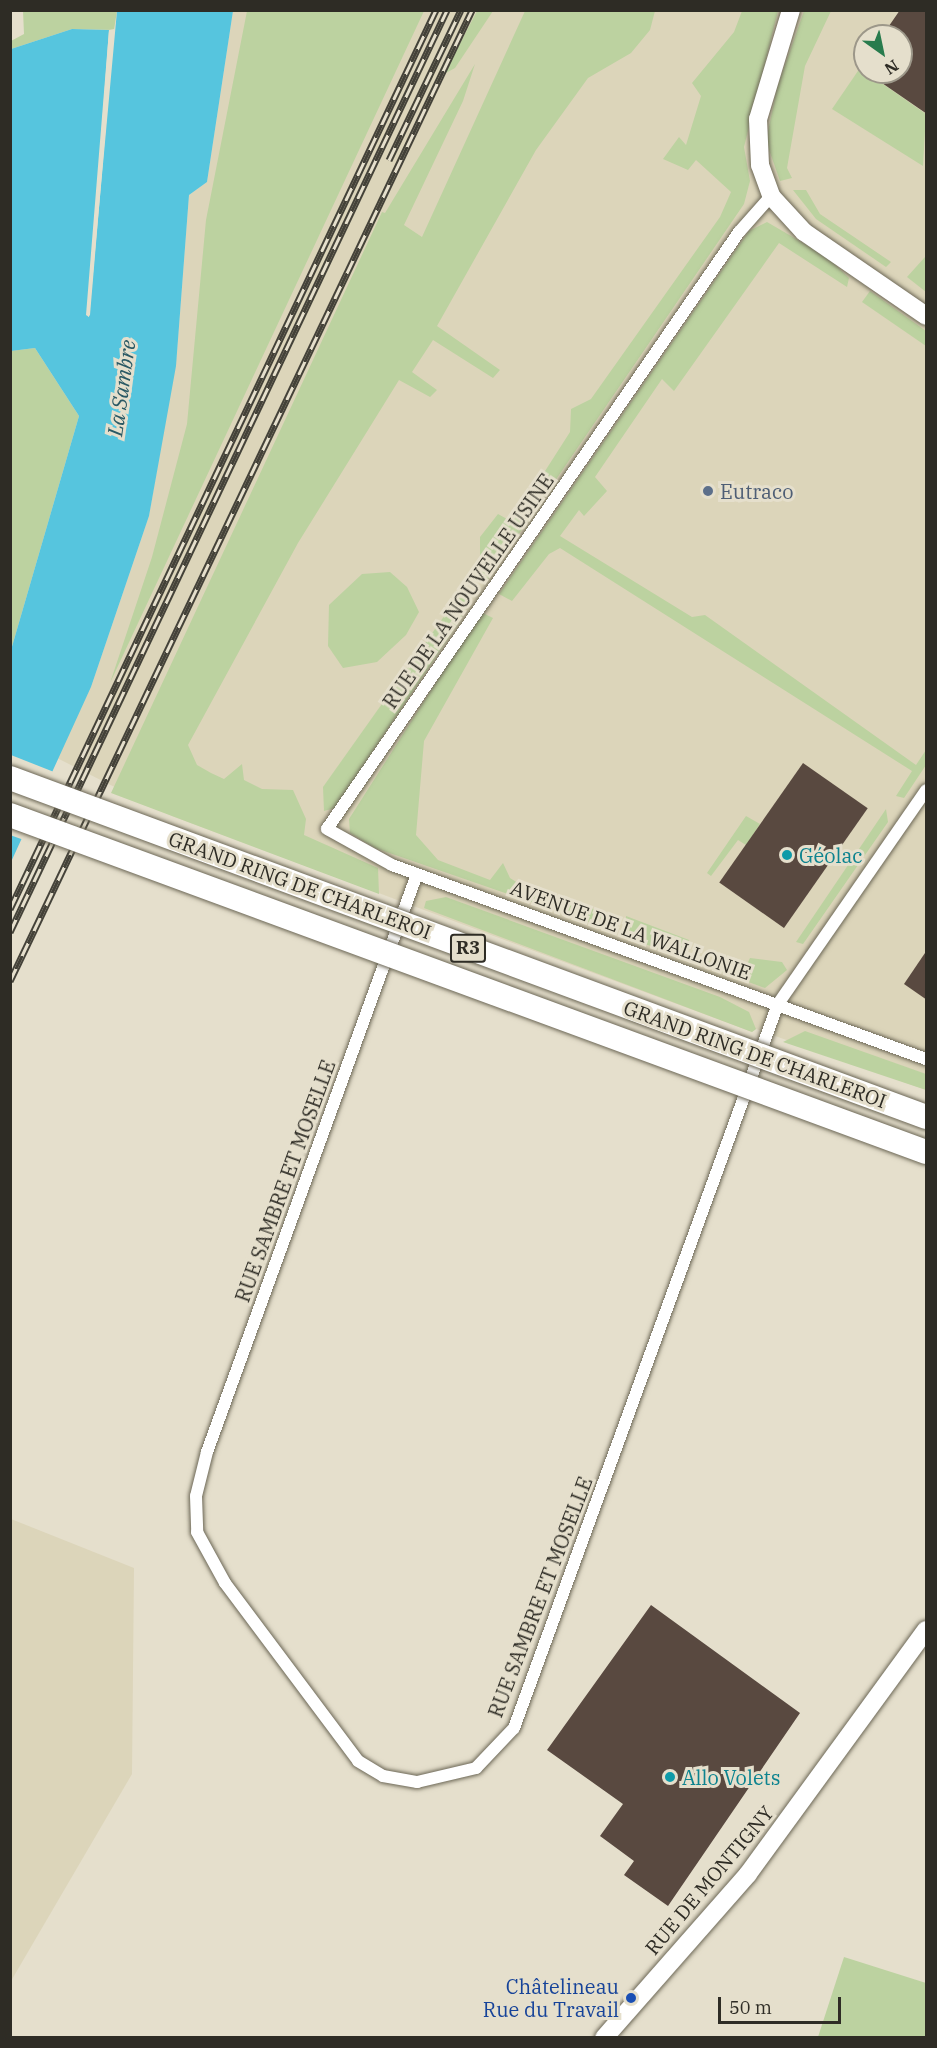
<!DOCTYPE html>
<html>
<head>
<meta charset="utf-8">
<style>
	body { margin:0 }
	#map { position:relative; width:937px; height:2048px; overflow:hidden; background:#e5dfcc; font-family:"IBM Plex Serif",serif }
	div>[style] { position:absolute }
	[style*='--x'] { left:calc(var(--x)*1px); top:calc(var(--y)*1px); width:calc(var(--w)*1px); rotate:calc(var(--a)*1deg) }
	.built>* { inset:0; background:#dcd5ba }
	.green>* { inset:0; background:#bcd2a0 }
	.water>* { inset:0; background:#56c5de }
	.pier>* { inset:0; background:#e5dfcc }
	.building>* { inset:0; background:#594940; transform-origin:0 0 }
	.roads { filter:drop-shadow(0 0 2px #6c6756) drop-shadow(0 0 2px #6c6756) }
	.street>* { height:12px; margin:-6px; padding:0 6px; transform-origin:6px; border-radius:6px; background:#fff }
	.secondary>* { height:18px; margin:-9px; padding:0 9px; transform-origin:9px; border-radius:9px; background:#fff }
	.rail>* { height:7px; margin-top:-3.5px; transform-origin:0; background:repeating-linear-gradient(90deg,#e5dfcc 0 14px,#444239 0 28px); box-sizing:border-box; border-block:2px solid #444239 }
	.bridges { filter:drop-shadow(0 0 2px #6c6756) drop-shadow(0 0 2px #6c6756) }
	.highway-bridge>* { height:24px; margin:-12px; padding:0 12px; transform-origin:12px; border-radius:12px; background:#fff }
	.dots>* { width:16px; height:16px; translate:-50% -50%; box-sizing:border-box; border:3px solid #e5dfcc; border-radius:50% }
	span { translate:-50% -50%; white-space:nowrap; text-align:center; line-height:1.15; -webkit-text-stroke:6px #e5dfcc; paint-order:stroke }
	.shield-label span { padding:2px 4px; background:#e5dfcc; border:2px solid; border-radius:4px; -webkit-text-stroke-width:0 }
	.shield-label { font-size:18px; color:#2e2c25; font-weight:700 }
	.service-label { font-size:20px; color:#4e5e75 }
	.left { translate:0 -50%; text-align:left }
	.street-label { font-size:20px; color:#2e2c25 }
	.culture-label { font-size:20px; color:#0d838f }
	.transit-label { font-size:20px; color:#164399 }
	.right { translate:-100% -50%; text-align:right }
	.water-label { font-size:21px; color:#2a5964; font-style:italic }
	.frame { position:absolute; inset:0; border:12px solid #2e2c25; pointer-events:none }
	.north { position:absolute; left:853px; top:24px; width:60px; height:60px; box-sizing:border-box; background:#e5dfcc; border:2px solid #9c9789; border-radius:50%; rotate:147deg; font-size:16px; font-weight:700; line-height:24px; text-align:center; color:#2e2c25 }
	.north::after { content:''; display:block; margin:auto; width:21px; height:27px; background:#287b4d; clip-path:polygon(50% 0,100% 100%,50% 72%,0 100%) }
	.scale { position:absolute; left:718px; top:1997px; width:123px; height:27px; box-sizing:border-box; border:3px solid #2e2c25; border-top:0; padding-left:8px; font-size:18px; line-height:21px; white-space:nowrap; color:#2e2c25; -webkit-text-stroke:4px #e5dfcc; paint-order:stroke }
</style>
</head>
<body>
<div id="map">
	<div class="built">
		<i style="clip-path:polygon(evenodd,233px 11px,926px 11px,926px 1090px,756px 1029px,752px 1032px,172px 816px,57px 758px,91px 687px,149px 516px,177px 353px,189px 195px,207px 182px,233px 11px,865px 36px,901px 36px,901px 72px,865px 72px,865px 36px)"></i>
		<i style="clip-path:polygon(11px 1519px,134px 1568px,132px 1774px,11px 1981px)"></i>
	</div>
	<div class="green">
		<i style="clip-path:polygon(23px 11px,117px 11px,114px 30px,72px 29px,11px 49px,11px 41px,24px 34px)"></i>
		<i style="clip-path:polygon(247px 11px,424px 11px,110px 683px,152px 557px,187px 424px,206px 220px)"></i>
		<i style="clip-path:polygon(477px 11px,493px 11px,455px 68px,444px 74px)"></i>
		<i style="clip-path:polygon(525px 11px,655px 11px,650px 30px,631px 53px,588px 78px,536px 150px,437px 326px,500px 370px,493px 378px,433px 340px,412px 372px,437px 390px,430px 397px,399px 380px,298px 543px,188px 745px,197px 765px,211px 773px,224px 779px,242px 764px,244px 780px,262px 789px,293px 790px,306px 819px,304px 835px,378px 868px,379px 894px,111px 793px,382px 212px,385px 213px,475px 64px,463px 101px,404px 225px,422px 237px)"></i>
		<i style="clip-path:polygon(742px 11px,778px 11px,744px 147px,750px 181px,744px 204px,486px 582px,480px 580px,472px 572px,480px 561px,480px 537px,498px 514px,507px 519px,531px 493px,570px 432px,571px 409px,591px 399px,720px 217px,731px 192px,696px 160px,688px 170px,663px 159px,679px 137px,686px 145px,701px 96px,692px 83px,734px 32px)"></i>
		<i style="clip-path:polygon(804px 11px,831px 11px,805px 66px,787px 168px,792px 178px,780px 181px,766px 141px,777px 88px)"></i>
		<i style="clip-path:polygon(860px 68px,926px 114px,923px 166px,832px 109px)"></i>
		<i style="clip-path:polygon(793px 190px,806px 190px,820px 214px,891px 262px,886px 267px,816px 219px)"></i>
		<i style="clip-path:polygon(767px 222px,827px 257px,849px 278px,847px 287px,779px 243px,674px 391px,662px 379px,595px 477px,607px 491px,584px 516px,579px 510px,560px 536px,692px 617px,705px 615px,916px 765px,926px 750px,926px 765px,904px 798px,896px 796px,912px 771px,560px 548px,549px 554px,512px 601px,499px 594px,749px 231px)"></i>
		<i style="clip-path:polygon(925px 257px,926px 258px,926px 292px,907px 277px)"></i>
		<i style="clip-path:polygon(870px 291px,926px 331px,926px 346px,862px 302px)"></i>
		<i style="clip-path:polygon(35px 348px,79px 416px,11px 650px,11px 351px)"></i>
		<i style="clip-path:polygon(390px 572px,407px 587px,419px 612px,406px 635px,377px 662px,343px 668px,328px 646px,329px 605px,362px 574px)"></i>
		<i style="clip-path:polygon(457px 598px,471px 599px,459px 622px,335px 808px,324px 811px,323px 787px)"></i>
		<i style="clip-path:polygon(481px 612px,493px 618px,424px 741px,416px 835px,438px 860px,490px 880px,503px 863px,510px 878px,521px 885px,606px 913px,595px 924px,375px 848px,350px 833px,349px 819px)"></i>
		<i style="clip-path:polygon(886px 809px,888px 822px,803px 944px,796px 942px)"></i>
		<i style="clip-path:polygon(746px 816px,760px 824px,746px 845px,738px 840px,711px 876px,707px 873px)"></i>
		<i style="clip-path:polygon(446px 897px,720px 997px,749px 1012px,756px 1029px,752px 1032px,424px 908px,426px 901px)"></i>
		<i style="clip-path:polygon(626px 916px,689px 940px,686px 952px,742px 975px,750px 958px,782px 962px,787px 970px,765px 988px,626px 937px)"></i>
		<i style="clip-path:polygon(805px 1031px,926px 1074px,926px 1090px,783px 1042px)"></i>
		<i style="clip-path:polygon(844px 1957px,926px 1983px,926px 2037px,818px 2037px)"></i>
	</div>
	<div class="water">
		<i style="clip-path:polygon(117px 11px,233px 11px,207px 182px,189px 195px,176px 366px,149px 516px,91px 687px,11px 862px,11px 650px,79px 416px,35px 348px,11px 351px,11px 49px,72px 29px,109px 30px,86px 315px,89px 317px)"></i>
	</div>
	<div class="pier">
		<i style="clip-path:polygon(114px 29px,90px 315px,88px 317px,109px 30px)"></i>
		<i style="clip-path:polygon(11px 755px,54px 772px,24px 840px,10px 835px)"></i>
	</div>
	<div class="building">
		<i style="clip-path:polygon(900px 10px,927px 10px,927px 114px,866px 72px,901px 72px,901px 36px,882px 36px)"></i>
		<i style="left:803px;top:763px;width:79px;height:146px;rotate:35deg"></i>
		<i style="clip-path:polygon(927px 950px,927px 1000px,904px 984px)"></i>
		<i style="clip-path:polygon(651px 1605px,800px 1713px,668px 1906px,624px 1875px,634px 1861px,600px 1836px,623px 1804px,547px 1750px)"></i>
	</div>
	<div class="roads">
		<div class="street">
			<i style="--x:771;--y:196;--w:48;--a:131.6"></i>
			<i style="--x:739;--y:232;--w:725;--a:124.61"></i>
			<i style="--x:327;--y:829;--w:74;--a:29"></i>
			<i style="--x:392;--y:865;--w:568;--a:19.97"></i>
			<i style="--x:417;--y:874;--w:615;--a:109.97"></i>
			<i style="--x:207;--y:1452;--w:45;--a:104"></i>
			<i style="--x:196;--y:1496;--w:36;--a:88"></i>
			<i style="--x:197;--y:1532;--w:58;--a:61.2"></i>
			<i style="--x:225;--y:1583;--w:222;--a:53.2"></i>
			<i style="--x:358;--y:1761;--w:29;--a:31"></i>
			<i style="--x:383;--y:1776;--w:35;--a:10"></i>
			<i style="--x:417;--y:1782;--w:61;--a:-13.3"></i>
			<i style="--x:476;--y:1768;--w:55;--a:-46.5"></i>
			<i style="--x:514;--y:1728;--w:771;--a:-69.97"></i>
			<i style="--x:778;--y:1004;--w:260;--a:-55.3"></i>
		</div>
		<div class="secondary">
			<i style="--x:791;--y:10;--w:114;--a:106.8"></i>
			<i style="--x:758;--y:119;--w:46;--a:87.5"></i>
			<i style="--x:760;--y:165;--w:33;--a:70"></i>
			<i style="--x:771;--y:196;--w:49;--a:47.5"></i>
			<i style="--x:804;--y:232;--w:148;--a:34.5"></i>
			<i style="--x:604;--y:2038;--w:218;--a:-48.7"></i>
			<i style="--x:748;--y:1874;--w:302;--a:-53.9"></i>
		</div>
	</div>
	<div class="rail">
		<i style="--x:389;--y:160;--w:166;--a:-64.4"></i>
		<i style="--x:10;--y:909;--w:995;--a:-64.65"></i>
		<i style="--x:10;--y:932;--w:1020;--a:-64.64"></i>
		<i style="--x:10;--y:981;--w:1075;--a:-64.55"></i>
	</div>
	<div class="bridges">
		<div class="highway-bridge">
			<i style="--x:10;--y:778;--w:977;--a:20.31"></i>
			<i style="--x:10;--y:815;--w:976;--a:20.2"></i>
		</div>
	</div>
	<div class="dots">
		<i style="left:708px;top:491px;background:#5c6f8a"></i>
		<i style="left:787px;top:855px;background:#0f9aa8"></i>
		<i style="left:670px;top:1777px;background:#0f9aa8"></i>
		<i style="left:631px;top:1998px;background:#1a4fb4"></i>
	</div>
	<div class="shield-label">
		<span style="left:468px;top:948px">R3</span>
	</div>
	<div class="service-label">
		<span class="left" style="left:720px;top:491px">Eutraco</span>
	</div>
	<div class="street-label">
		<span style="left:468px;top:591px;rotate:-55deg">RUE DE LA NOUVELLE USINE</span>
		<span style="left:300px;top:885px;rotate:20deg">GRAND RING DE CHARLEROI</span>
		<span style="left:631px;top:930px;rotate:20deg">AVENUE DE LA WALLONIE</span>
		<span style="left:755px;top:1054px;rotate:20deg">GRAND RING DE CHARLEROI</span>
		<span style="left:285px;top:1181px;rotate:-70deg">RUE SAMBRE ET MOSELLE</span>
		<span style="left:540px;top:1597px;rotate:-69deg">RUE SAMBRE ET MOSELLE</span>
		<span style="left:709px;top:1880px;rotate:-50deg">RUE DE MONTIGNY</span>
	</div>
	<div class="culture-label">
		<span class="left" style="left:799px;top:855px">Géolac</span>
		<span class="left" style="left:682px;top:1777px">Allo Volets</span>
	</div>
	<div class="transit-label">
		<span class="right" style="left:619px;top:1998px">Châtelineau<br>Rue du Travail</span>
	</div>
	<div class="water-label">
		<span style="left:121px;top:388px;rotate:-82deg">La Sambre</span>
	</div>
	<div class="frame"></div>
	<div class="north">N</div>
	<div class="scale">50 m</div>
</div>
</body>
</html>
